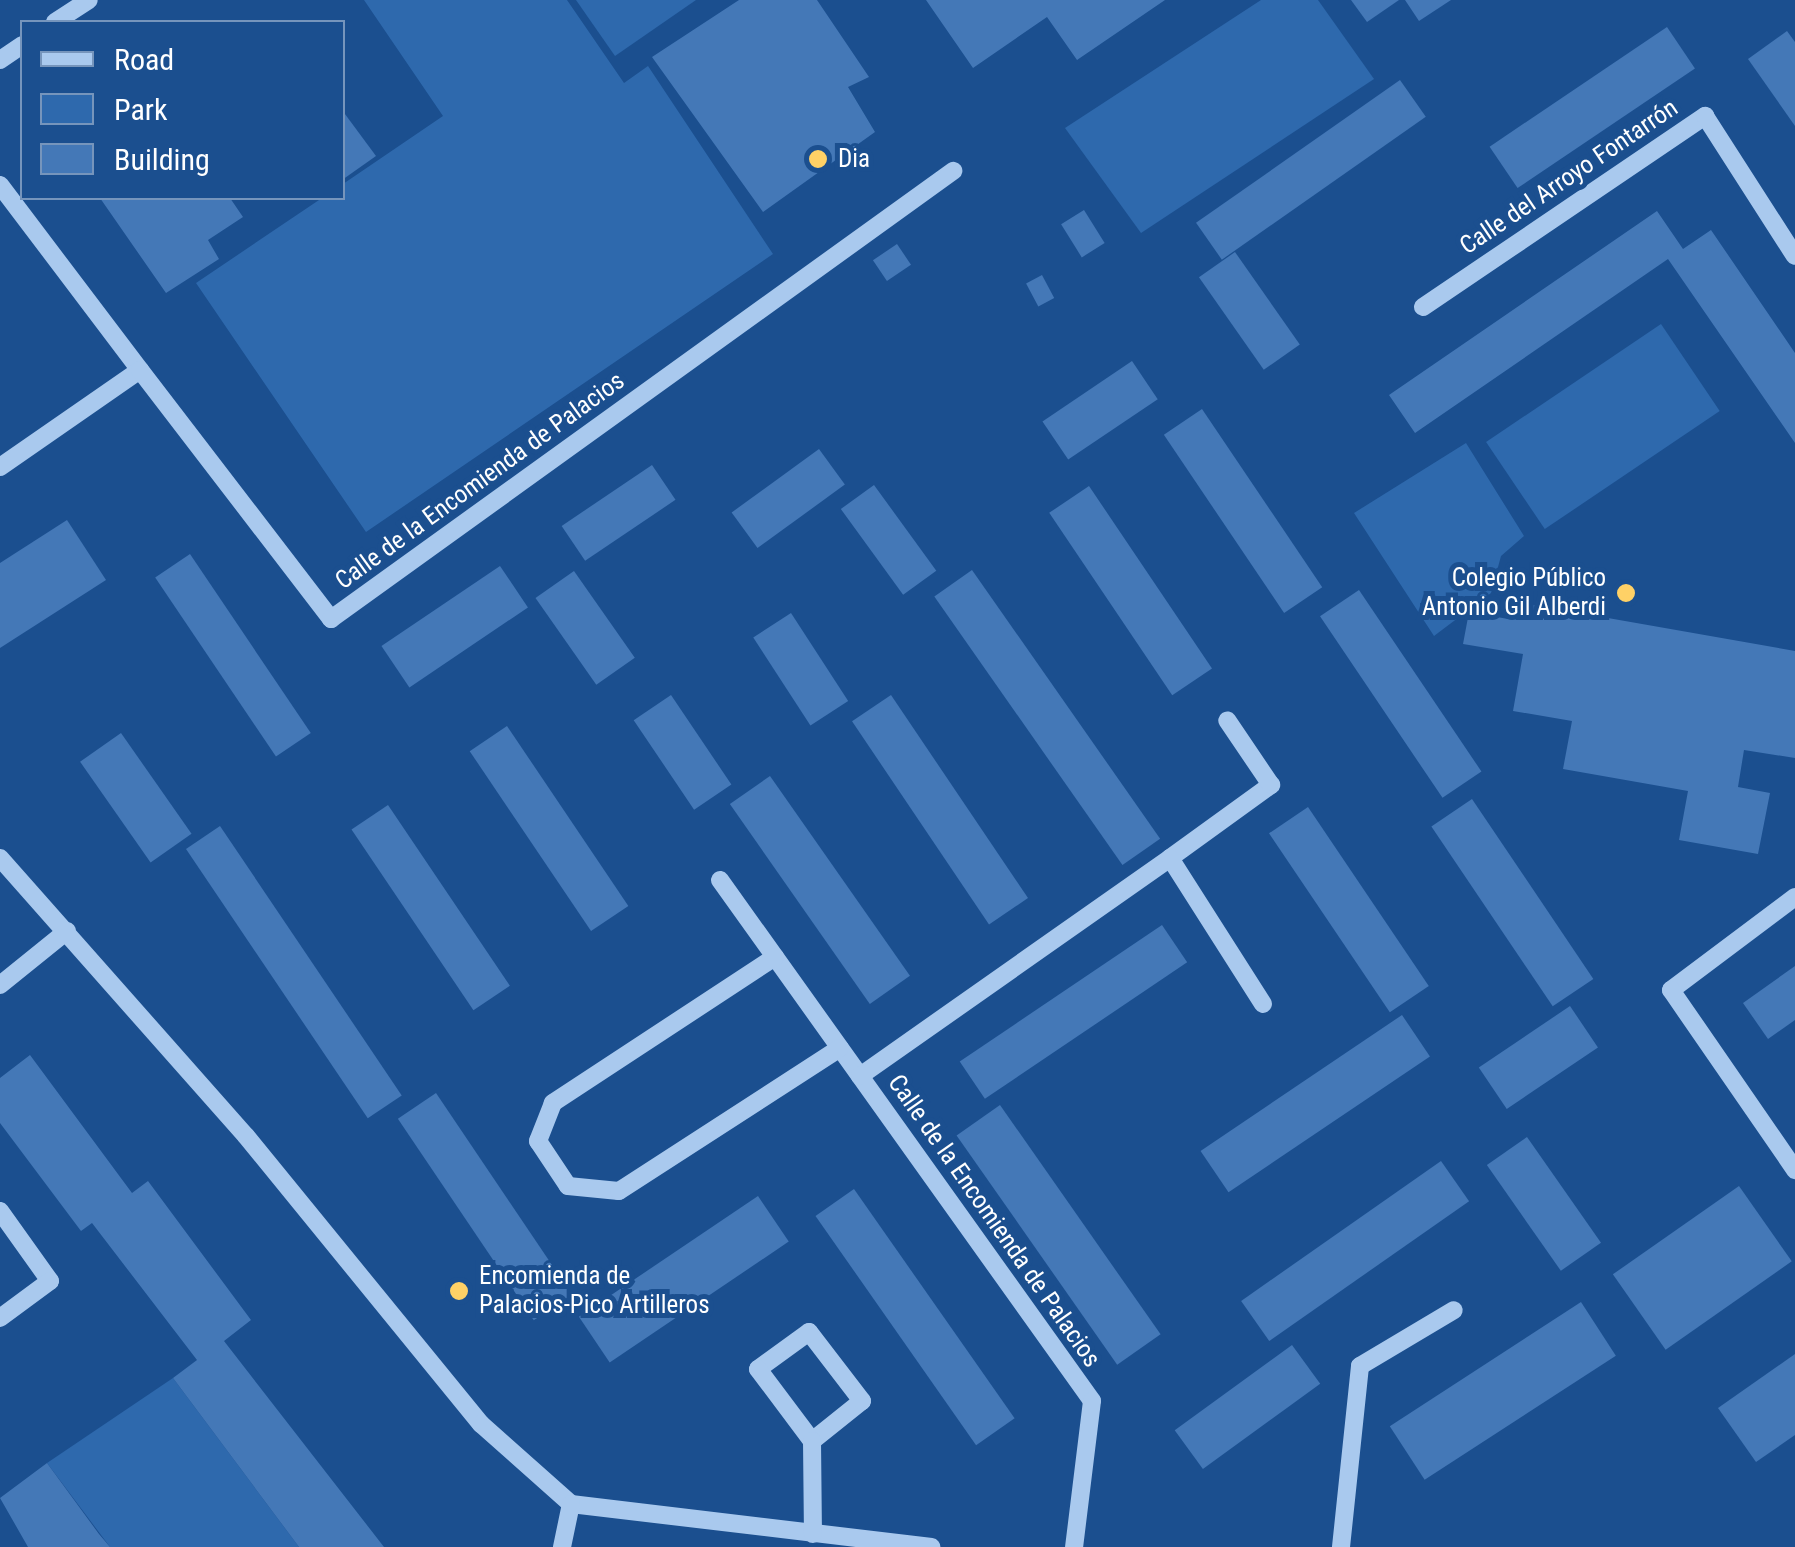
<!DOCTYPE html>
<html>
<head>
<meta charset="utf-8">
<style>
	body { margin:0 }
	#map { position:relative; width:1795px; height:1547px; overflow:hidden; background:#1b4f8f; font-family:"Roboto Condensed",sans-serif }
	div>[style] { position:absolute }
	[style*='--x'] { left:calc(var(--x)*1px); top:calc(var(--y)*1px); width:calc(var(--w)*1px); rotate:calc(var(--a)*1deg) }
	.green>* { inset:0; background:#2e69ad; transform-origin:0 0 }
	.building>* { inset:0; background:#4478b7; transform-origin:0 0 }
	.minor>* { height:18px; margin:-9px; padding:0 9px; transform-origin:9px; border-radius:9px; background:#a9c9ee }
	.dots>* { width:28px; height:28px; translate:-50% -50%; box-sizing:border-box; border:5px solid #1b4f8f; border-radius:50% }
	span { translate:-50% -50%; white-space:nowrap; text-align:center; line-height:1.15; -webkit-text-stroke:10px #1b4f8f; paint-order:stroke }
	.poi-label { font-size:25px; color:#fff }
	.left { translate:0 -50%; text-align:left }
	.right { translate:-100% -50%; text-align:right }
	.street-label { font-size:25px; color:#fff }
	.legend { position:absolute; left:20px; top:20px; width:325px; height:180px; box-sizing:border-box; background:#1b4f8f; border:2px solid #7695bc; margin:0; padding:12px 18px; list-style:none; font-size:30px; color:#fff }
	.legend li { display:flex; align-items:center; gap:20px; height:50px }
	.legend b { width:50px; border:2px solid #7695bc }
</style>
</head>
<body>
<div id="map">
	<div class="green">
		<i style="clip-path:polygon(364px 0,567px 0,624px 83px,648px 66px,773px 254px,366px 532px,196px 283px,322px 198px,342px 198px,343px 184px,443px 116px)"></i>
		<i style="clip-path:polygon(576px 0,696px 0,615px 56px)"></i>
		<i style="clip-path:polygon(1261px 0,1318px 0,1374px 79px,1141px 233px,1065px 128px)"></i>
		<i style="left:1661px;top:324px;width:105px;height:211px;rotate:56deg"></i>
		<i style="clip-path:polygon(1466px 443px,1524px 536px,1501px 556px,1491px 593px,1434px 636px,1354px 513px)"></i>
		<i style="clip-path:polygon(173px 1378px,299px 1547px,110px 1547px,47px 1463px)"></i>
	</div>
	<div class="building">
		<i style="clip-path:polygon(739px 0,817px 0,869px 77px,848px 87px,875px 132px,763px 212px,652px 57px)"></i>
		<i style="clip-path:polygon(926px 0,1165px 0,1077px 60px,1047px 17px,973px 68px)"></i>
		<i style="clip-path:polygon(1351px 0,1399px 0,1367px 22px)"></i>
		<i style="clip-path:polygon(1405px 0,1451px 0,1419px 21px)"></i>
		<i style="left:1667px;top:27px;width:50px;height:214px;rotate:56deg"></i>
		<i style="clip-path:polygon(1787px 31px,1795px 42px,1795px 126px,1748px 59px)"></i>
		<i style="left:1400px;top:80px;width:45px;height:249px;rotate:55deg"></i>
		<i style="clip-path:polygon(342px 110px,376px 156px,342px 180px)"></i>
		<i style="clip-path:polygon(100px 198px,230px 198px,243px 217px,208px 240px,219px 259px,166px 293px)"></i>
		<i style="left:1084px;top:210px;width:39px;height:27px;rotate:58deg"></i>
		<i style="clip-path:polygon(1657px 211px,1683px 249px,1711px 230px,1795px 353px,1795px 443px,1668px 259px,1415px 433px,1389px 395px)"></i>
		<i style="left:897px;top:244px;width:25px;height:29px;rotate:56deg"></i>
		<i style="left:1235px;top:252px;width:113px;height:44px;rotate:55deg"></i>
		<i style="left:1042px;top:275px;width:26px;height:18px;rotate:62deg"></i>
		<i style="left:1132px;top:361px;width:46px;height:108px;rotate:56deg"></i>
		<i style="left:1202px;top:409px;width:215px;height:46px;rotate:56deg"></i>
		<i style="left:819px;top:449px;width:44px;height:108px;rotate:54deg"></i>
		<i style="left:652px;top:465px;width:42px;height:109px;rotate:56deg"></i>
		<i style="left:874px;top:485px;width:106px;height:41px;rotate:54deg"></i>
		<i style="left:1089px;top:486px;width:220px;height:48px;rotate:56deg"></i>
		<i style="clip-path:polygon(67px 520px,106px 580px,0 648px,0 563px)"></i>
		<i style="left:190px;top:554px;width:216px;height:42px;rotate:56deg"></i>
		<i style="left:500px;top:566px;width:50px;height:143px;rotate:56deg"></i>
		<i style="left:972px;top:570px;width:328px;height:46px;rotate:55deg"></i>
		<i style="left:574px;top:571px;width:106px;height:47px;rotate:55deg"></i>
		<i style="left:1359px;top:590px;width:219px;height:47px;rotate:56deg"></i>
		<i style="clip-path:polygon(1511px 601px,1795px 651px,1795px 758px,1744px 750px,1738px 787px,1770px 793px,1758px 854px,1679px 840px,1688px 791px,1563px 769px,1572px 721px,1513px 711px,1523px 654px,1463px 644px,1469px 612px,1508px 619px)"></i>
		<i style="left:791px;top:613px;width:105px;height:45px;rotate:57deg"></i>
		<i style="left:671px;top:695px;width:108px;height:45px;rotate:56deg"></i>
		<i style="left:891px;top:695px;width:245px;height:47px;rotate:56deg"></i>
		<i style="left:507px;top:726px;width:217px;height:45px;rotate:56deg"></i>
		<i style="left:121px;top:733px;width:123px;height:50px;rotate:55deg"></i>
		<i style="left:770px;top:776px;width:244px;height:49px;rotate:55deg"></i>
		<i style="left:1472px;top:799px;width:217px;height:49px;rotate:56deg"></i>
		<i style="left:388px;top:805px;width:218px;height:44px;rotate:56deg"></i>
		<i style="left:1308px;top:807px;width:216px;height:47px;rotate:56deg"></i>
		<i style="left:220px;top:826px;width:325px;height:41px;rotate:56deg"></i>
		<i style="left:1162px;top:925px;width:45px;height:244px;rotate:56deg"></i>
		<i style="clip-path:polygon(1795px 966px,1795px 1020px,1768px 1039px,1743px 1003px)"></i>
		<i style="left:1570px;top:1006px;width:50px;height:110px;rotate:56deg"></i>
		<i style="left:1402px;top:1015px;width:50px;height:243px;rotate:56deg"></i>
		<i style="clip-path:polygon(30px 1055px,132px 1193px,148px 1181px,251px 1320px,224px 1341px,384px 1547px,299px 1547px,173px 1378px,197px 1360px,92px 1223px,81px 1231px,0 1123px,0 1078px)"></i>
		<i style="left:436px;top:1093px;width:243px;height:46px;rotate:56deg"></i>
		<i style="left:1000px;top:1105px;width:280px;height:53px;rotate:55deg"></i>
		<i style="left:1527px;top:1137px;width:129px;height:49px;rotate:55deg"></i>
		<i style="left:1441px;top:1161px;width:49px;height:244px;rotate:55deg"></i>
		<i style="left:1739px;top:1186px;width:92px;height:154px;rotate:55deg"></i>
		<i style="left:854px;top:1189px;width:280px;height:47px;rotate:55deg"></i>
		<i style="left:758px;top:1196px;width:55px;height:216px;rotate:56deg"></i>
		<i style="left:1581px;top:1302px;width:64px;height:228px;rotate:57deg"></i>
		<i style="left:1292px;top:1345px;width:48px;height:145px;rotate:54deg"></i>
		<i style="clip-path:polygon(1795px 1354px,1795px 1435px,1756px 1462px,1718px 1408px)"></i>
		<i style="clip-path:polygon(47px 1463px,99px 1534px,110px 1547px,28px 1547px,0 1498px)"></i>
	</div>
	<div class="minor">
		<i style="--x:55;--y:22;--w:40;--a:-32.9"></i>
		<i style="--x:0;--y:60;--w:27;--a:-34"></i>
		<i style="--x:0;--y:185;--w:232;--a:52.9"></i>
		<i style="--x:1423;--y:307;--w:341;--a:-34.1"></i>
		<i style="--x:1705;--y:116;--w:166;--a:57.3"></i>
		<i style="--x:0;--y:467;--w:170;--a:-34.7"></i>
		<i style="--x:140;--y:370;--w:314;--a:52.5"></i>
		<i style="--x:331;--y:619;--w:767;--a:-35.76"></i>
		<i style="--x:0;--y:858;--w:371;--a:48.5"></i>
		<i style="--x:246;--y:1136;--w:372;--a:50.8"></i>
		<i style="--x:481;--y:1424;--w:120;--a:41.6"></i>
		<i style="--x:571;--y:1504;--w:363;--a:6.8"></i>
		<i style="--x:1170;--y:858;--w:125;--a:-35.9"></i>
		<i style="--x:1271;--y:785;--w:78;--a:-124.1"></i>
		<i style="--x:720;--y:880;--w:640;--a:54.47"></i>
		<i style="--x:1092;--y:1401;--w:147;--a:97"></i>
		<i style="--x:1795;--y:897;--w:155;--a:143.1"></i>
		<i style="--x:1671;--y:990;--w:219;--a:55.4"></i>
		<i style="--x:775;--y:957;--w:266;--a:146.7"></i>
		<i style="--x:553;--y:1103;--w:41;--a:111.5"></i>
		<i style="--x:538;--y:1141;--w:54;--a:56.3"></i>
		<i style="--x:568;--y:1186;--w:51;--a:5.6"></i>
		<i style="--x:619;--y:1191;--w:263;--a:-32.9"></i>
		<i style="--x:0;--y:985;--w:86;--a:-38.9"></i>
		<i style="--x:860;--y:1076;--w:379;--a:-35.1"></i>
		<i style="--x:1170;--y:858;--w:173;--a:57.5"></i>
		<i style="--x:0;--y:1211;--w:86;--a:54.5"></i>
		<i style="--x:50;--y:1281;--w:62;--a:143.5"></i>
		<i style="--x:812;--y:1441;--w:64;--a:-38.7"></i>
		<i style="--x:862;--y:1401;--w:87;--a:-127.5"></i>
		<i style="--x:809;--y:1332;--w:63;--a:144"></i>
		<i style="--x:758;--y:1369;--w:90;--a:53.1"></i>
		<i style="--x:812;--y:1441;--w:93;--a:89.4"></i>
		<i style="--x:562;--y:1547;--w:44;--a:-78.2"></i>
		<i style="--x:1341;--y:1547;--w:182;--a:-84"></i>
		<i style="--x:1360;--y:1366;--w:109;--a:-30.8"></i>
	</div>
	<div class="dots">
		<i style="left:818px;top:159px;background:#ffd166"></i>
		<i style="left:1626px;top:593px;background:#ffd166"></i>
		<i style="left:459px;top:1291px;background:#ffd166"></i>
	</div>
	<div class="poi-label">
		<span class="left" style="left:838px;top:159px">Dia</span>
		<span class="right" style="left:1606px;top:593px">Colegio Público<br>Antonio Gil Alberdi</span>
		<span class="left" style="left:479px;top:1291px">Encomienda de<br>Palacios-Pico Artilleros</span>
	</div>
	<div class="street-label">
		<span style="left:1569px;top:177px;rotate:-34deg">Calle del Arroyo Fontarrón</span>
		<span style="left:480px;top:481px;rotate:-36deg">Calle de la Encomienda de Palacios</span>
		<span style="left:994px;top:1221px;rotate:55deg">Calle de la Encomienda de Palacios</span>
	</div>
	<ul class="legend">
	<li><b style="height:12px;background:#a9c9ee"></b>Road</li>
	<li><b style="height:28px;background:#2e69ad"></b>Park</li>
	<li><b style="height:28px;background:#4478b7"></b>Building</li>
	</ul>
</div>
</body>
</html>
